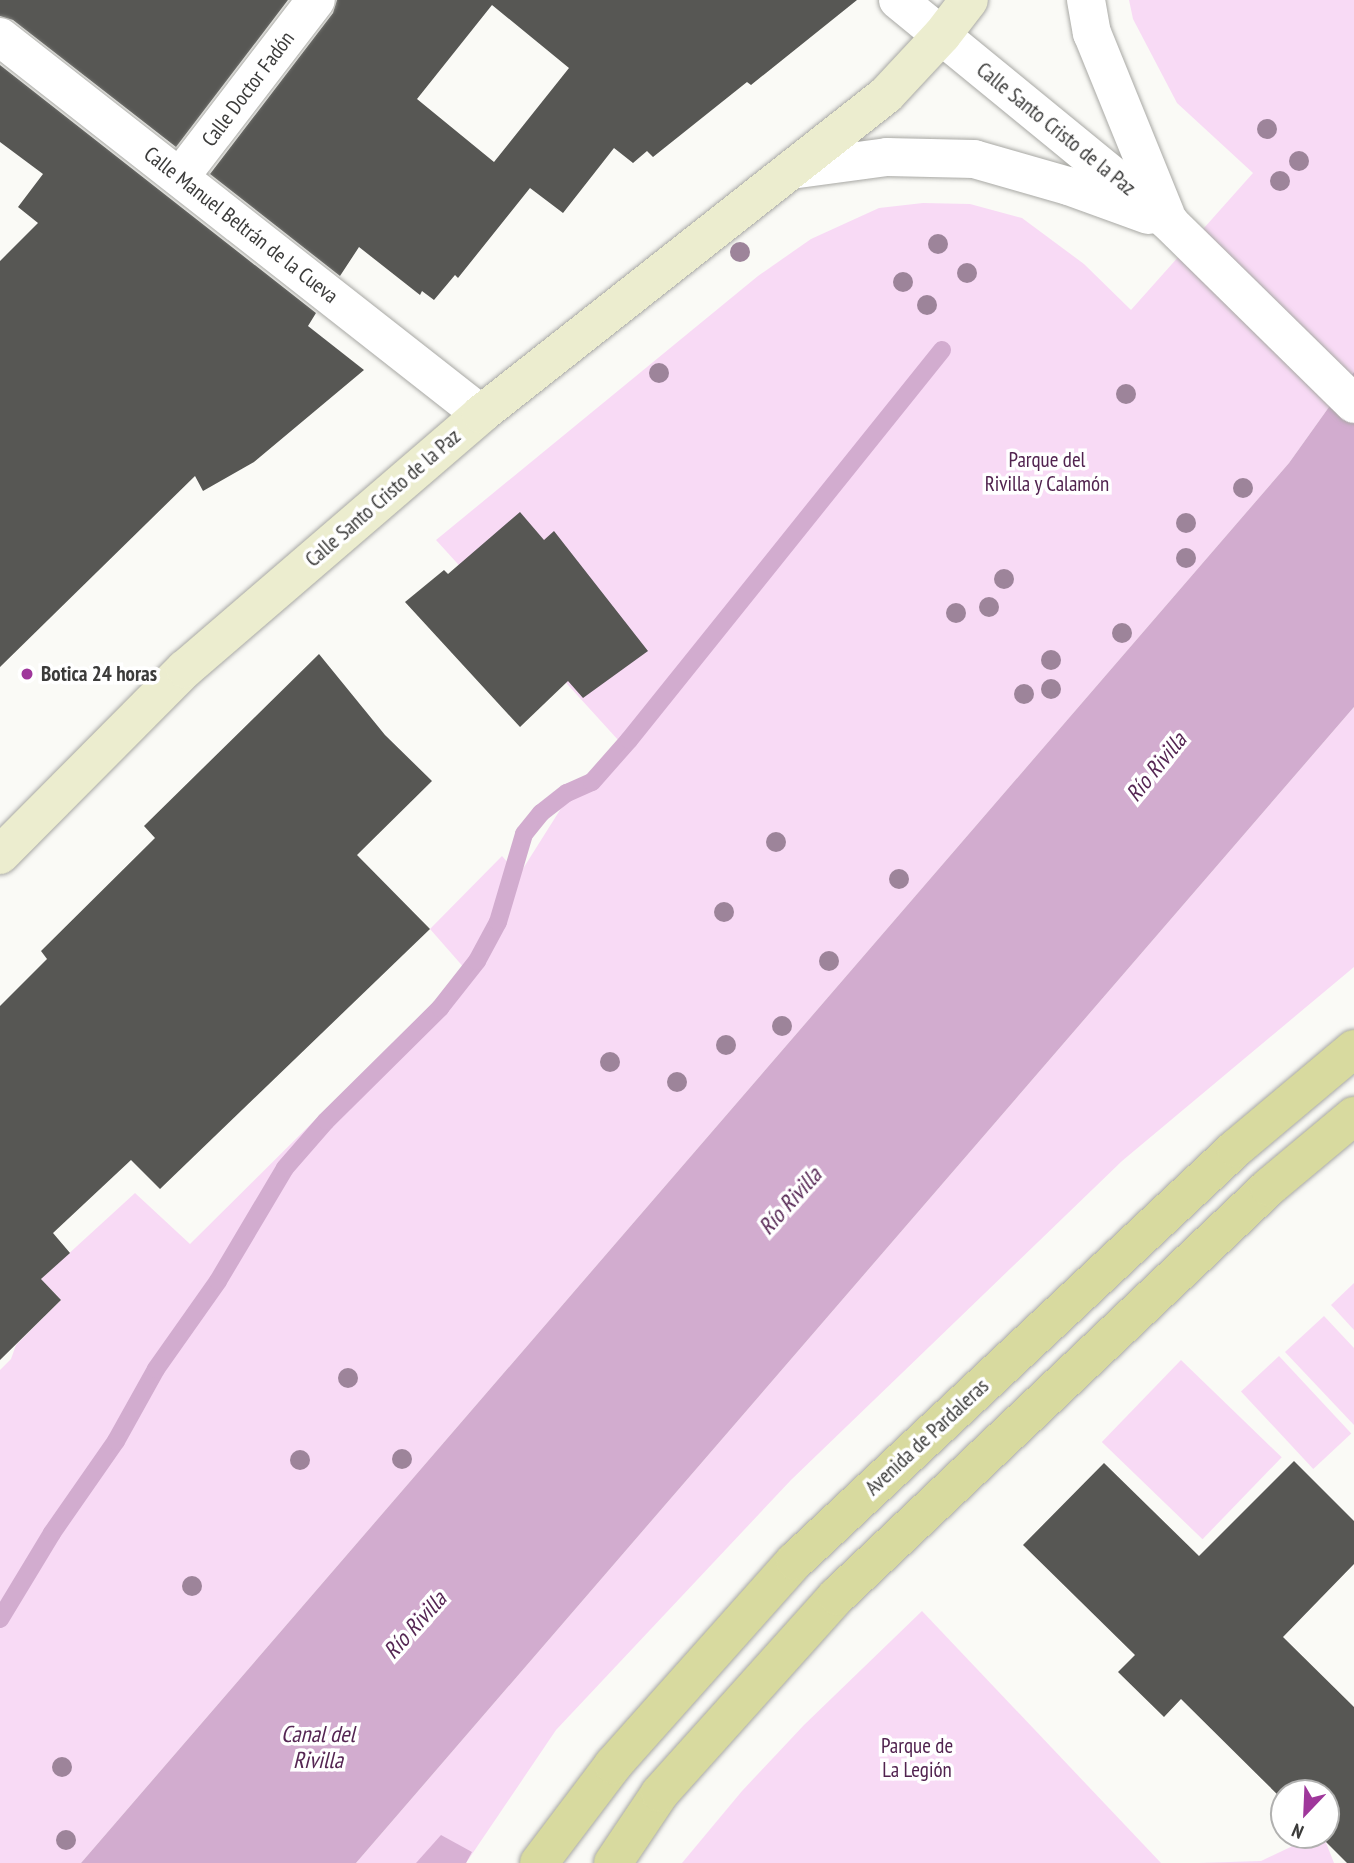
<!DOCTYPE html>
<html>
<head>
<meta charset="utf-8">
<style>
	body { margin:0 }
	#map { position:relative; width:1354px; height:1863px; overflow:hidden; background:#fafaf6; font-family:"PT Sans Narrow",sans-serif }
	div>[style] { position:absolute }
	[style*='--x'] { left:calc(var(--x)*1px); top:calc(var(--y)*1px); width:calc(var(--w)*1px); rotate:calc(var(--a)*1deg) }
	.green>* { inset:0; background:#f8daf5; transform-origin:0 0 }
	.forest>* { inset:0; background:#d8b1d4 }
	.water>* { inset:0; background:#d2accf }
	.stream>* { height:18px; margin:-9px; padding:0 9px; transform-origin:9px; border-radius:9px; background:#d2accf }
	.building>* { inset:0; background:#575754 }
	.roads { filter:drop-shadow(0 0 2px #a8a8a4) drop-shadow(0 0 2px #a8a8a4) }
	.street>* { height:38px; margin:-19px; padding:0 19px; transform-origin:19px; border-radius:19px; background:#fff }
	.secondary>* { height:38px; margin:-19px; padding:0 19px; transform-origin:19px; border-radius:19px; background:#ecedcf }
	.primary>* { height:38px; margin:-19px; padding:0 19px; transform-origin:19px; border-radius:19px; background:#d8da9f }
	.trees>* { width:20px; height:20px; margin:-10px; border-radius:50%; background:#9d849a }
	.dots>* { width:19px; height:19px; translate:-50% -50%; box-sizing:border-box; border:4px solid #fff; border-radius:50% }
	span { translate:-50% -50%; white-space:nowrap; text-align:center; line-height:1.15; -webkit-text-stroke:7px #fff; paint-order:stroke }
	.street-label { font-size:21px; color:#3b3b3a }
	.park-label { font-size:21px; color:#51234f }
	.poi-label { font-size:21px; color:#3b3b3a; font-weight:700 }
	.left { translate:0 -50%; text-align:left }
	.water-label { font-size:23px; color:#552653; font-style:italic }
	.north { position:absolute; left:1270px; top:1779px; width:70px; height:70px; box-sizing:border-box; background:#fff; border:2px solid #b1b1b0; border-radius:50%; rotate:203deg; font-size:19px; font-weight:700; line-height:28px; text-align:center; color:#3b3b3a }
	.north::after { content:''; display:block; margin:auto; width:24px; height:32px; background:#9f379b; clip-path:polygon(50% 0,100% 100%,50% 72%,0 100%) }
</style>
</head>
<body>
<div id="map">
	<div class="green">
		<i style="clip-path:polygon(1129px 0,1354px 0,1354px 372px,1289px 463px,81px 1863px,0 1863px,0 1370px,11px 1359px,16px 1345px,61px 1300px,41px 1279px,135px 1193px,190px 1244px,466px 970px,430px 929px,502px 856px,519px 875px,560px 810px,619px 741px,436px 540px,758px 276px,811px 239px,879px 208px,923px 203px,970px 204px,1022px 218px,1084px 264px,1131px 310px,1253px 173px,1177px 103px,1133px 19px)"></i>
		<i style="clip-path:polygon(1354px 707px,1354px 967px,1122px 1161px,791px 1480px,556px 1730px,466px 1863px,356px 1863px)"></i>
		<i style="clip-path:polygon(1354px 1283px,1354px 1330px,1331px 1305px)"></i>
		<i style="clip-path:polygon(1324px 1316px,1354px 1348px,1354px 1425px,1285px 1352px)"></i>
		<i style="left:1279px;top:1356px;width:106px;height:52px;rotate:47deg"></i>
		<i style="left:1181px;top:1360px;width:140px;height:114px;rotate:44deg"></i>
		<i style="clip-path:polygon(922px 1611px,1161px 1863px,682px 1863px,742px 1791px,804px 1725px)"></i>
		<i style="clip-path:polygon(1316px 1835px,1323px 1835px,1334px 1863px,1198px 1863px,1261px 1861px)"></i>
	</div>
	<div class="forest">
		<i style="clip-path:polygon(441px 1835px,472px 1852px,466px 1863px,416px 1863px)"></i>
	</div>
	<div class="water">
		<i style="clip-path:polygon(1354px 372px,1354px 707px,356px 1863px,81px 1863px,1289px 463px)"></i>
	</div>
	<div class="stream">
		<i style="--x:0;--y:1619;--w:100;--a:-58.8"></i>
		<i style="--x:52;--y:1533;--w:112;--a:-55.2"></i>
		<i style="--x:116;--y:1441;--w:82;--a:-60.9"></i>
		<i style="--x:156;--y:1369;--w:108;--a:-54.8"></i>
		<i style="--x:218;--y:1281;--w:131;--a:-59.3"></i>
		<i style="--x:285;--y:1168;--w:62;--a:-48.9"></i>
		<i style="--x:326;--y:1121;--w:161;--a:-44.7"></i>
		<i style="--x:440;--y:1008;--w:60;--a:-51.8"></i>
		<i style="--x:477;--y:961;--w:44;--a:-61.7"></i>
		<i style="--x:498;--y:922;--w:92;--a:-73.5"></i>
		<i style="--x:524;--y:834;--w:27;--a:-51"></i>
		<i style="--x:541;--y:813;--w:33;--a:-38"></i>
		<i style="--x:567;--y:793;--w:27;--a:-24"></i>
		<i style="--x:592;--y:782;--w:56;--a:-48.6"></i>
		<i style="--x:629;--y:740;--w:500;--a:-51.25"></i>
	</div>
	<div class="building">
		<i style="clip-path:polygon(0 0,288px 0,176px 147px,13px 20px,0 16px)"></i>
		<i style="clip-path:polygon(evenodd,337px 0,857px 0,751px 85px,747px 82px,653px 157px,647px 151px,633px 163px,614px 148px,563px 213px,530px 188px,458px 278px,455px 275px,434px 300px,422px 291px,420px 295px,359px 247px,340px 276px,210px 174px,333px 13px,337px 0,492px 5px,569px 68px,494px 162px,417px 99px,492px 5px)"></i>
		<i style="clip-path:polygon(0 65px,316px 313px,308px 326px,364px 370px,254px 462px,203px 491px,195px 476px,0 667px,0 261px,38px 223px,18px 207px,43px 174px,0 142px)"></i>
		<i style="clip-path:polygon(520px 512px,544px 540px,554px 531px,648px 651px,583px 698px,568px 681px,520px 727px,405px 602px,444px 570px,448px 574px)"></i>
		<i style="clip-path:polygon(319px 654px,385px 735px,432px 781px,357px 855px,430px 929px,160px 1189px,131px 1160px,53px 1233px,70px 1253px,41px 1279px,61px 1300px,0 1360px,0 1006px,47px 959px,41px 951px,155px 838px,144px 826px)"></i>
		<i style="clip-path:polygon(1294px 1461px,1354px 1521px,1354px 1564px,1283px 1637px,1354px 1707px,1354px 1863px,1347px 1863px,1319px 1835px,1326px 1835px,1326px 1793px,1284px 1793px,1284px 1801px,1181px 1699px,1164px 1717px,1118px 1672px,1135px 1655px,1023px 1545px,1104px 1463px,1199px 1556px)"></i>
	</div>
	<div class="roads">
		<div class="street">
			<i style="--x:898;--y:0;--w:352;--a:39.3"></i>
			<i style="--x:1170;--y:223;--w:258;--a:44.5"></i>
			<i style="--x:1086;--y:0;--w:34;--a:80"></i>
			<i style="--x:1092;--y:33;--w:196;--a:67.9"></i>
			<i style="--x:0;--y:37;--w:611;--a:38.09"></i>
			<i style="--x:791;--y:170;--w:97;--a:-7.7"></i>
			<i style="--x:887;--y:157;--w:87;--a:1.3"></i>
			<i style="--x:974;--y:159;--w:98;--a:16"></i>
			<i style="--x:1068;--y:186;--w:85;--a:19.9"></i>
			<i style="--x:180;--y:177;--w:223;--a:-52.5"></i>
		</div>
		<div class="secondary">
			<i style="--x:0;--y:855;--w:262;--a:-45.2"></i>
			<i style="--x:185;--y:669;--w:391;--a:-40.7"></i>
			<i style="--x:481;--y:414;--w:516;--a:-38.23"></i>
			<i style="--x:886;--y:95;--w:82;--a:-47"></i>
			<i style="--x:942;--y:35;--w:44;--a:-52.4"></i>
		</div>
		<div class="primary">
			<i style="--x:539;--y:1863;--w:123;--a:-52.9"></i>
			<i style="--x:613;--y:1765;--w:273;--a:-48.3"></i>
			<i style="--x:795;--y:1561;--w:604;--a:-43.12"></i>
			<i style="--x:1236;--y:1148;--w:154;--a:-40"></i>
			<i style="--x:613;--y:1863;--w:84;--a:-56.1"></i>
			<i style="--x:660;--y:1793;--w:265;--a:-48.1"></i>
			<i style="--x:837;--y:1596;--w:595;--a:-43.43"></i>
			<i style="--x:1269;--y:1187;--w:111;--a:-39.9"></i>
		</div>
	</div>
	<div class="trees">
		<i style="left:1267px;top:129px"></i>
		<i style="left:1299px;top:161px"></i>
		<i style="left:1280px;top:181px"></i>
		<i style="left:938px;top:244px"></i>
		<i style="left:740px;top:252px"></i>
		<i style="left:967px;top:273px"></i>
		<i style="left:903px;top:282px"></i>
		<i style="left:927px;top:305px"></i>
		<i style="left:659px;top:373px"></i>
		<i style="left:1126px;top:394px"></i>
		<i style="left:1243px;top:488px"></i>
		<i style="left:1186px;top:523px"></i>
		<i style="left:1186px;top:558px"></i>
		<i style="left:1004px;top:579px"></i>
		<i style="left:989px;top:607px"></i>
		<i style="left:956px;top:613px"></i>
		<i style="left:1122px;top:633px"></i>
		<i style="left:1051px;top:660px"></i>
		<i style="left:1051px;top:689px"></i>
		<i style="left:1024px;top:694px"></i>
		<i style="left:776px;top:842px"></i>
		<i style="left:899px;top:879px"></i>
		<i style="left:724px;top:912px"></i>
		<i style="left:829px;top:961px"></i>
		<i style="left:782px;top:1026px"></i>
		<i style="left:726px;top:1045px"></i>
		<i style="left:610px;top:1062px"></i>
		<i style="left:677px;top:1082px"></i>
		<i style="left:348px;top:1378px"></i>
		<i style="left:402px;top:1459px"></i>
		<i style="left:300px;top:1460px"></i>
		<i style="left:192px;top:1586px"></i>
		<i style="left:62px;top:1767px"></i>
		<i style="left:66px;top:1840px"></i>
	</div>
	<div class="dots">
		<i style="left:27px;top:674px;background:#9f379b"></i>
	</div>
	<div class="street-label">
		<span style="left:248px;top:89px;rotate:-53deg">Calle Doctor Fadón</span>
		<span style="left:1056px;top:129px;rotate:39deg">Calle Santo Cristo de la Paz</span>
		<span style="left:241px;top:225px;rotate:38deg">Calle Manuel Beltrán de la Cueva</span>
		<span style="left:383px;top:498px;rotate:-41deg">Calle Santo Cristo de la Paz</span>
		<span style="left:927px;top:1437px;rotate:-43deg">Avenida de Pardaleras</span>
	</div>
	<div class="park-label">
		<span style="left:1047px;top:472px">Parque del<br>Rivilla y Calamón</span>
		<span style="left:917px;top:1758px">Parque de<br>La Legión</span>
	</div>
	<div class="poi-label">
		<span class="left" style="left:41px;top:674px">Botica 24 horas</span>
	</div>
	<div class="water-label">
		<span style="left:1156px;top:767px;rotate:-51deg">Río Rivilla</span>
		<span style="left:790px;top:1201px;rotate:-48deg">Río Rivilla</span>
		<span style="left:415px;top:1625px;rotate:-48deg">Río Rivilla</span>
		<span style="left:318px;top:1747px">Canal del<br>Rivilla</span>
	</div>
	<div class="north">N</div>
</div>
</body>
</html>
